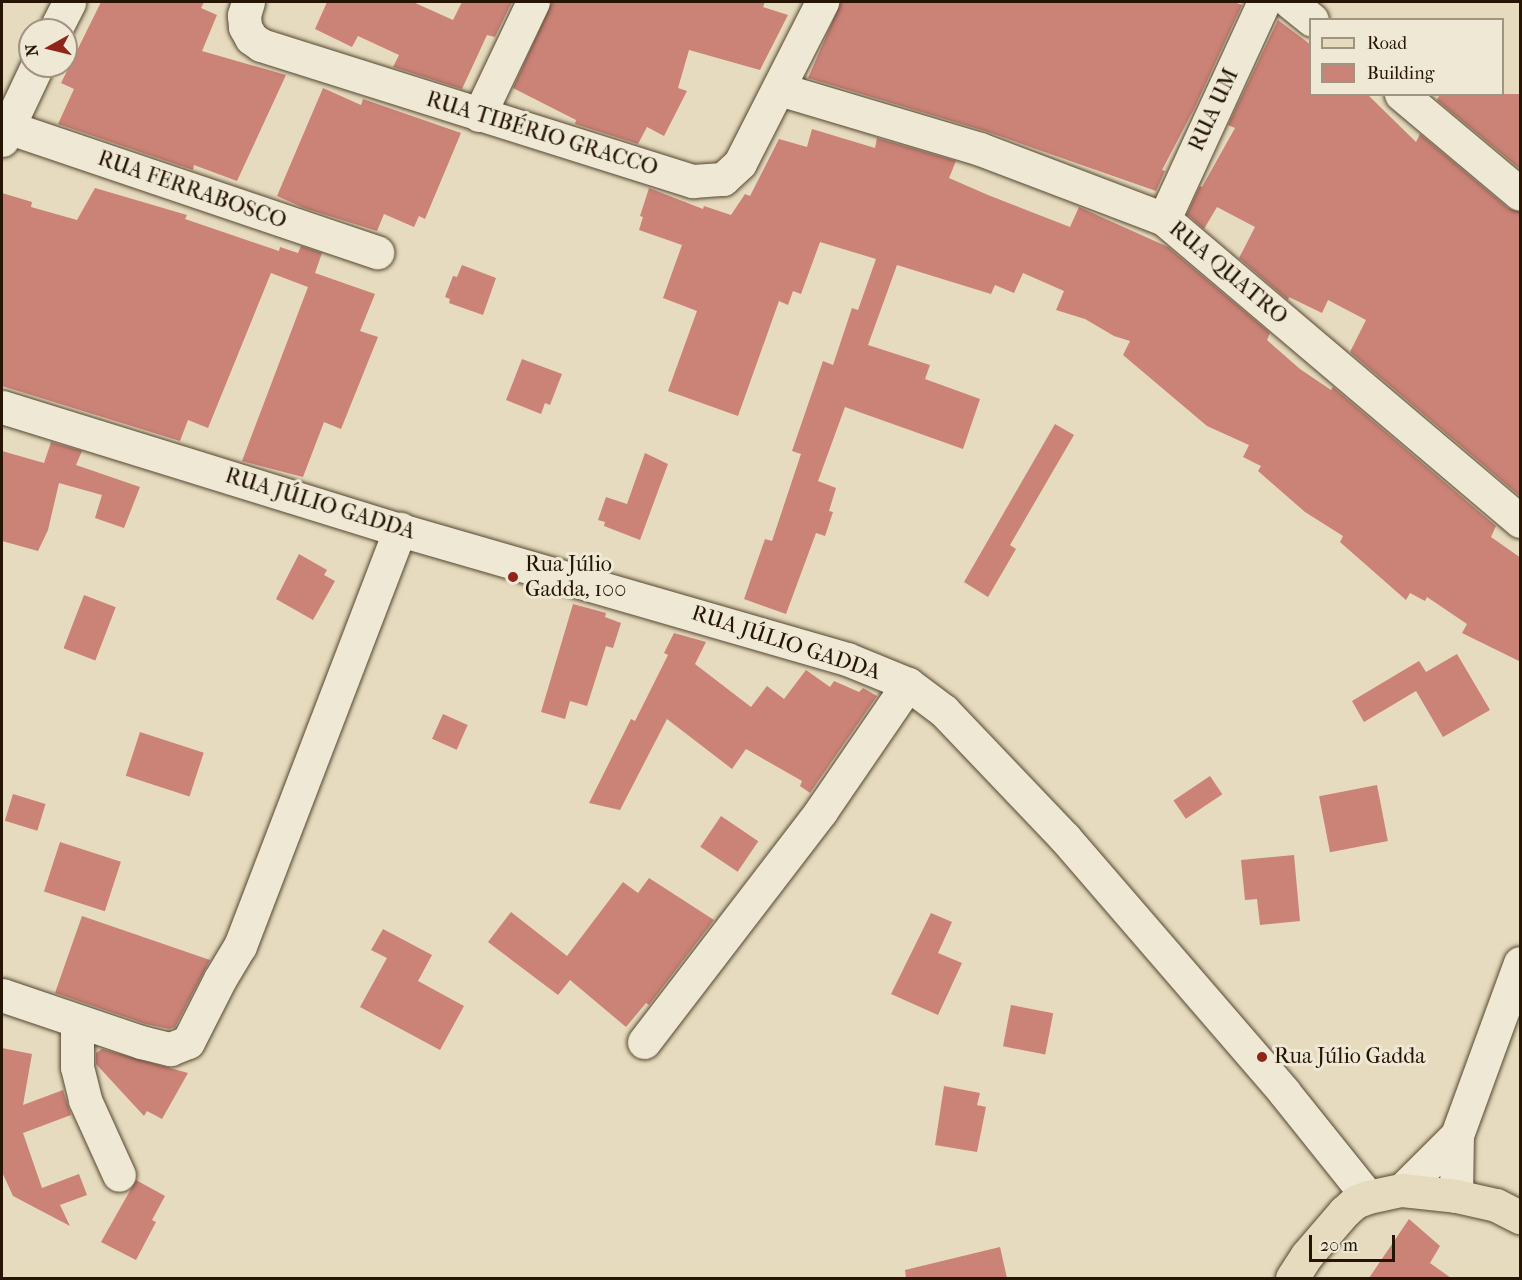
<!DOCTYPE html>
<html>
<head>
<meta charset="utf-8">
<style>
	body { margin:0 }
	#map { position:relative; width:1522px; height:1280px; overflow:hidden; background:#e6dbbe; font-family:"IM FELL French Canon",serif }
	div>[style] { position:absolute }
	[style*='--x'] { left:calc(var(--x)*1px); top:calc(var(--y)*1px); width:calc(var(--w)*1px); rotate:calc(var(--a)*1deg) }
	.building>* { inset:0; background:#cb8277; transform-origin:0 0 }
	.roads { filter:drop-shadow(0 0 2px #554631) drop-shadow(0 0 2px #554631) }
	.minor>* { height:33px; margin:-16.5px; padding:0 16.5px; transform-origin:16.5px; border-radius:16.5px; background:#efe8d5 }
	.major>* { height:33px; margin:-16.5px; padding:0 16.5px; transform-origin:16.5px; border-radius:16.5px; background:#e6dbbe }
	.dots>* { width:16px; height:16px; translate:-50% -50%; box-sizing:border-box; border:3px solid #efe8d5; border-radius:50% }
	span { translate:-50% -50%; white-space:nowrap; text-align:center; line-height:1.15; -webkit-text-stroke:6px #efe8d5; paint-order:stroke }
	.street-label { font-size:22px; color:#251502 }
	.poi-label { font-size:22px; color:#251502 }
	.left { translate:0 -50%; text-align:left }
	.frame { position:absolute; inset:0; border:3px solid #251502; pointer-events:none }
	.legend { position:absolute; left:1309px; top:18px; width:195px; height:78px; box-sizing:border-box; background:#efe8d5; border:2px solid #9e9481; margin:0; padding:8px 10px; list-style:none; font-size:18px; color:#251502 }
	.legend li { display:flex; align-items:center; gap:12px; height:30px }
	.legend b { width:30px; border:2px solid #9e9481 }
	.north { position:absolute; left:18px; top:18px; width:60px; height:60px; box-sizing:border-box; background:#efe8d5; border:2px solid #9e9481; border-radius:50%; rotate:262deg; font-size:16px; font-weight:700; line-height:24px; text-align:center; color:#251502 }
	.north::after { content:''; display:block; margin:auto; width:21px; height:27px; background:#8f2418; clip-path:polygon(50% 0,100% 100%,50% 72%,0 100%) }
	.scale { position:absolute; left:1309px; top:1235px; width:86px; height:27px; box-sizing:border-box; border:3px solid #251502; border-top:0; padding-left:8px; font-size:18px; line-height:21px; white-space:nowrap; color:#251502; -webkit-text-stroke:4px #efe8d5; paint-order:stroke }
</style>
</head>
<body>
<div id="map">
	<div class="building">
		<i style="clip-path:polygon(101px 2px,204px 2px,201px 8px,217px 15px,202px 51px,286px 75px,237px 181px,194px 165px,193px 170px,58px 124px,74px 89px,61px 83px)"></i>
		<i style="clip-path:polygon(327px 2px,413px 2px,453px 20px,462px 2px,512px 2px,495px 37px,487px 35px,462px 89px,393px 67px,399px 55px,358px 36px,352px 47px,315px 29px)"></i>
		<i style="clip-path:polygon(552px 2px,765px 2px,763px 7px,788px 15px,760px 70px,689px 50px,678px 88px,687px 91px,664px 136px,647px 127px,638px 144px,575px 124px,576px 120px,513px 88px)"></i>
		<i style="clip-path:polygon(841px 2px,1234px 2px,1242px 5px,1194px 109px,1162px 170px,1165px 171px,1156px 191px,985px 131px,808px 78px)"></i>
		<i style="clip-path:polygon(1278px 20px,1311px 45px,1311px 94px,1367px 94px,1416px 142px,1420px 134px,1508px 208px,1521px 212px,1521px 497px,1350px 352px,1366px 320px,1328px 300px,1322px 313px,1289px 297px,1288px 300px,1239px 258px,1255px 227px,1217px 207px,1204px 229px,1187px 214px,1200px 186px,1202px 187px,1235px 128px,1228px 125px)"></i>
		<i style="clip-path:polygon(323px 88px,361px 105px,363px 99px,461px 133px,425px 219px,419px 216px,414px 227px,384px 214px,377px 231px,304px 208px,277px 196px)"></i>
		<i style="clip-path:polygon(1440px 94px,1521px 94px,1521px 170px,1437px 100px)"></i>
		<i style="clip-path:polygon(812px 129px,875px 148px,877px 138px,956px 161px,949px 178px,988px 195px,1070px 227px,1079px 207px,1168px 247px,1270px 333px,1267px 340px,1300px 369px,1331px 390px,1333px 387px,1496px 526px,1491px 537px,1521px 558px,1521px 662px,1462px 633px,1467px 624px,1427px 597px,1425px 601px,1410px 593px,1406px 600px,1340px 542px,1343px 536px,1305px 512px,1258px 471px,1261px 466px,1243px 457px,1249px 445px,1207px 426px,1123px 355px,1130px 341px,1114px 336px,1085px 319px,1056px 310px,1064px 291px,1023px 273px,1014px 293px,995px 285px,991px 294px,897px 265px,868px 345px,930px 365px,925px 379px,980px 399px,963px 449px,845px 407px,818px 481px,836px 488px,829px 511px,833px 512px,825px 536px,816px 533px,786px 614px,744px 599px,765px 539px,772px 541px,801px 454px,792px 451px,823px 361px,833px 365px,852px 308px,858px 310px,876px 259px,820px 242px,801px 294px,793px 291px,788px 305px,779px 301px,738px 416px,668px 391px,697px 311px,663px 298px,682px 245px,639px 230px,643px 217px,640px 216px,649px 188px,703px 209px,704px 206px,731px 215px,745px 194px,750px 196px,779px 139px,807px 147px)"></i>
		<i style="clip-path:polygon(95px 188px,187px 215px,185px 219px,279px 251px,280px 247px,298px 253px,301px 246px,322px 253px,315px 273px,375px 294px,360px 331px,378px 337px,341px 429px,324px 422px,303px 477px,242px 461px,308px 287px,271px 273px,208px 428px,188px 420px,180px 441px,2px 386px,2px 193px,32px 202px,31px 207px,77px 220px)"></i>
		<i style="clip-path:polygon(462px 265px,496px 278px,483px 315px,449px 303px,450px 299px,445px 297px,453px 276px,457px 277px)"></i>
		<i style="clip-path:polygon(522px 359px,562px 374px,550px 405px,545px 403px,541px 414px,506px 400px)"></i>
		<i style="clip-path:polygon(1055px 424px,1074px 435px,1010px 545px,1016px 549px,988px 597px,964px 582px)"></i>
		<i style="clip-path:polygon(51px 442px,82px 451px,76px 465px,140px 487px,124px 528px,95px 518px,102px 495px,59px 483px,48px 530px,38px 551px,2px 541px,2px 451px,44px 463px)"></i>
		<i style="clip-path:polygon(645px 453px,668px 464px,640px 540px,604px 526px,605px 522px,598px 520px,606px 497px,627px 504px)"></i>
		<i style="clip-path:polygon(299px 554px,327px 570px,324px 575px,335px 581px,313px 620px,276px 599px)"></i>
		<i style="left:84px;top:595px;width:34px;height:57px;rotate:21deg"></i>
		<i style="clip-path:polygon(573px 604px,606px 613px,605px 617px,621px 623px,613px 648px,606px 646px,587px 706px,570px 701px,565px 719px,541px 712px)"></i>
		<i style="clip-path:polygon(674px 633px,706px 642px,695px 664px,751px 707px,767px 686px,784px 699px,806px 670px,830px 687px,834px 681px,859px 692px,863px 688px,877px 696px,810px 793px,800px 786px,802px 781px,746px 749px,732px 769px,667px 719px,620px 810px,589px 803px,631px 719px,635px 721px,668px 655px,664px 653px)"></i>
		<i style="clip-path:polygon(1457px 654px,1490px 710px,1443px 737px,1416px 691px,1364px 722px,1352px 701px,1419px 661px,1426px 672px)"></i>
		<i style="left:443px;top:714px;width:27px;height:27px;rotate:24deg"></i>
		<i style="left:140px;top:732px;width:67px;height:46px;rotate:18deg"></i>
		<i style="left:1210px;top:776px;width:22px;height:44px;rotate:56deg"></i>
		<i style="left:1377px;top:785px;width:57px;height:59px;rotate:79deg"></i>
		<i style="left:13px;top:794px;width:34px;height:28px;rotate:17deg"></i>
		<i style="left:721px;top:816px;width:45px;height:37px;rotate:34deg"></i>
		<i style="left:60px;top:842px;width:64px;height:52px;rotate:18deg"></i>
		<i style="clip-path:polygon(1294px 855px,1300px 921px,1260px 925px,1257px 899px,1245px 900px,1241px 860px)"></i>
		<i style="clip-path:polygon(649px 878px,714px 920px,649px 1005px,646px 1003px,626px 1027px,570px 980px,558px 995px,488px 942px,511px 912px,567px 956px,623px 882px,638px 893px)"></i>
		<i style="clip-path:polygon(931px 913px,952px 922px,938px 953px,962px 963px,938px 1015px,891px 994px)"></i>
		<i style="clip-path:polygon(82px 916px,210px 960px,175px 1027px,169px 1029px,146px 1024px,55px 993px)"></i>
		<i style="clip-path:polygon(383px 929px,432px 955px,418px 981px,464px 1006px,440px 1050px,360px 1007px,387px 958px,371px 950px)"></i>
		<i style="left:1011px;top:1005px;width:43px;height:42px;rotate:11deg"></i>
		<i style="clip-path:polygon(2px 1048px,32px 1054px,23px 1105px,63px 1090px,71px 1115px,23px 1133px,42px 1188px,79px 1174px,87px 1195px,60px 1205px,70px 1226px,13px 1196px,2px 1172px)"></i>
		<i style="clip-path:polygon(102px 1049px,188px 1073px,162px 1119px,147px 1111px,144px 1116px,96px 1064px,96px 1053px)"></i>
		<i style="clip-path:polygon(944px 1086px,980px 1093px,977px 1105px,986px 1107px,977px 1152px,935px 1145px)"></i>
		<i style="clip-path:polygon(136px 1180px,165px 1196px,152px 1220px,156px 1222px,136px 1260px,101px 1242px)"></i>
		<i style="clip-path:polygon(1409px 1219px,1440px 1246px,1430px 1263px,1451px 1278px,1369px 1278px)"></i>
		<i style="clip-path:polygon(1000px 1247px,1007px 1278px,906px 1278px,905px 1270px)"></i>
	</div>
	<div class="roads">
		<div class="minor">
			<i style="--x:248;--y:2;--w:14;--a:107"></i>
			<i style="--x:244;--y:15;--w:12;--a:85"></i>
			<i style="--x:245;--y:27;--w:13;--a:61"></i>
			<i style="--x:251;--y:38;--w:12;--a:35"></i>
			<i style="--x:261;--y:45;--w:453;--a:17.5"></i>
			<i style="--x:693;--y:181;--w:30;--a:-4"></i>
			<i style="--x:723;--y:179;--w:23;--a:-43"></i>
			<i style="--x:740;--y:163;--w:181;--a:-63"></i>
			<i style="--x:1290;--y:2;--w:28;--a:39"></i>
			<i style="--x:55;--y:30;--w:31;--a:-63"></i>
			<i style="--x:779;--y:89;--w:210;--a:16.6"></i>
			<i style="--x:980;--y:149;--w:197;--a:20.8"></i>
			<i style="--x:1164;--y:219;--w:467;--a:40.3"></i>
			<i style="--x:1401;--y:94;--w:155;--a:40"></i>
			<i style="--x:479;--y:115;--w:125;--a:-64.5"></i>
			<i style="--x:7;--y:127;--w:391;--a:18.7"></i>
			<i style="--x:2;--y:140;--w:82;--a:-64.7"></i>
			<i style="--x:1164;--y:219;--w:239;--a:-65.3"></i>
			<i style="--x:2;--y:407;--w:424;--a:17.2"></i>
			<i style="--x:407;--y:532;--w:458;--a:16.1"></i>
			<i style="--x:847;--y:659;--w:66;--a:22.3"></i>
			<i style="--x:908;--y:684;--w:45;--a:36.9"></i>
			<i style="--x:944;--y:711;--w:175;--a:46.4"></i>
			<i style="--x:1065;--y:838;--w:335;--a:49.2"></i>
			<i style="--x:1284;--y:1092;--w:134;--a:51.3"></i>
			<i style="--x:2;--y:995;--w:147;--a:18.7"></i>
			<i style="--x:141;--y:1042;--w:30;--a:14"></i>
			<i style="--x:170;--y:1049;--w:19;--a:-21"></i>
			<i style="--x:188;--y:1042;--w:71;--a:-63.1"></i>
			<i style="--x:220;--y:979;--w:39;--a:-59"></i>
			<i style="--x:240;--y:946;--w:447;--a:-69"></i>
			<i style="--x:77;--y:1021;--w:46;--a:90"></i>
			<i style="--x:77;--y:1067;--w:34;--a:76"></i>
			<i style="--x:85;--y:1100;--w:82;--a:65.6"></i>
			<i style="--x:644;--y:1042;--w:291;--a:-52.5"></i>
			<i style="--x:821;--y:811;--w:154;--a:-55.6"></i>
			<i style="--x:1402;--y:1190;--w:78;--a:-45"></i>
			<i style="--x:1456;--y:1196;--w:61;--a:-89.1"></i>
			<i style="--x:1457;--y:1135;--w:183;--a:-69.9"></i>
		</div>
		<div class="major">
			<i style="--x:1292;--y:1278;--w:27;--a:-57"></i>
			<i style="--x:1307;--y:1255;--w:57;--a:-49.3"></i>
			<i style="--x:1344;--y:1212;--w:15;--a:-42"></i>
			<i style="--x:1355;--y:1202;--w:14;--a:-21"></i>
			<i style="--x:1368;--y:1197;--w:35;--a:-12"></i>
			<i style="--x:1402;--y:1190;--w:54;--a:6.3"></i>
			<i style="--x:1456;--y:1196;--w:41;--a:12.7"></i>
			<i style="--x:1496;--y:1205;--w:27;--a:27"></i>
		</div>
	</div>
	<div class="dots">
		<i style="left:513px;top:577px;background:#8f2418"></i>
		<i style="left:1262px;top:1057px;background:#8f2418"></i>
	</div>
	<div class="street-label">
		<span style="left:1214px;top:110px;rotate:-65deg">RUA UM</span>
		<span style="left:542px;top:134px;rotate:17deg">RUA TIBÉRIO GRACCO</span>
		<span style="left:192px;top:190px;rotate:19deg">RUA FERRABOSCO</span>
		<span style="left:1228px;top:273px;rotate:40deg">RUA QUATRO</span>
		<span style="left:320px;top:504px;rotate:17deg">RUA JÚLIO GADDA</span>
		<span style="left:786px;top:643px;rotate:18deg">RUA JÚLIO GADDA</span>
	</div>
	<div class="poi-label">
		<span class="left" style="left:525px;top:577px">Rua Júlio<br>Gadda, 100</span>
		<span class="left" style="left:1274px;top:1057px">Rua Júlio Gadda</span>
	</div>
	<div class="frame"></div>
	<ul class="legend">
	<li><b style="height:8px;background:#e6dbbe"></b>Road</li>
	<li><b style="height:16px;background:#cb8277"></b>Building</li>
	</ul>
	<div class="north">N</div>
	<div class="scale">20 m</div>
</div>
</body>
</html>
